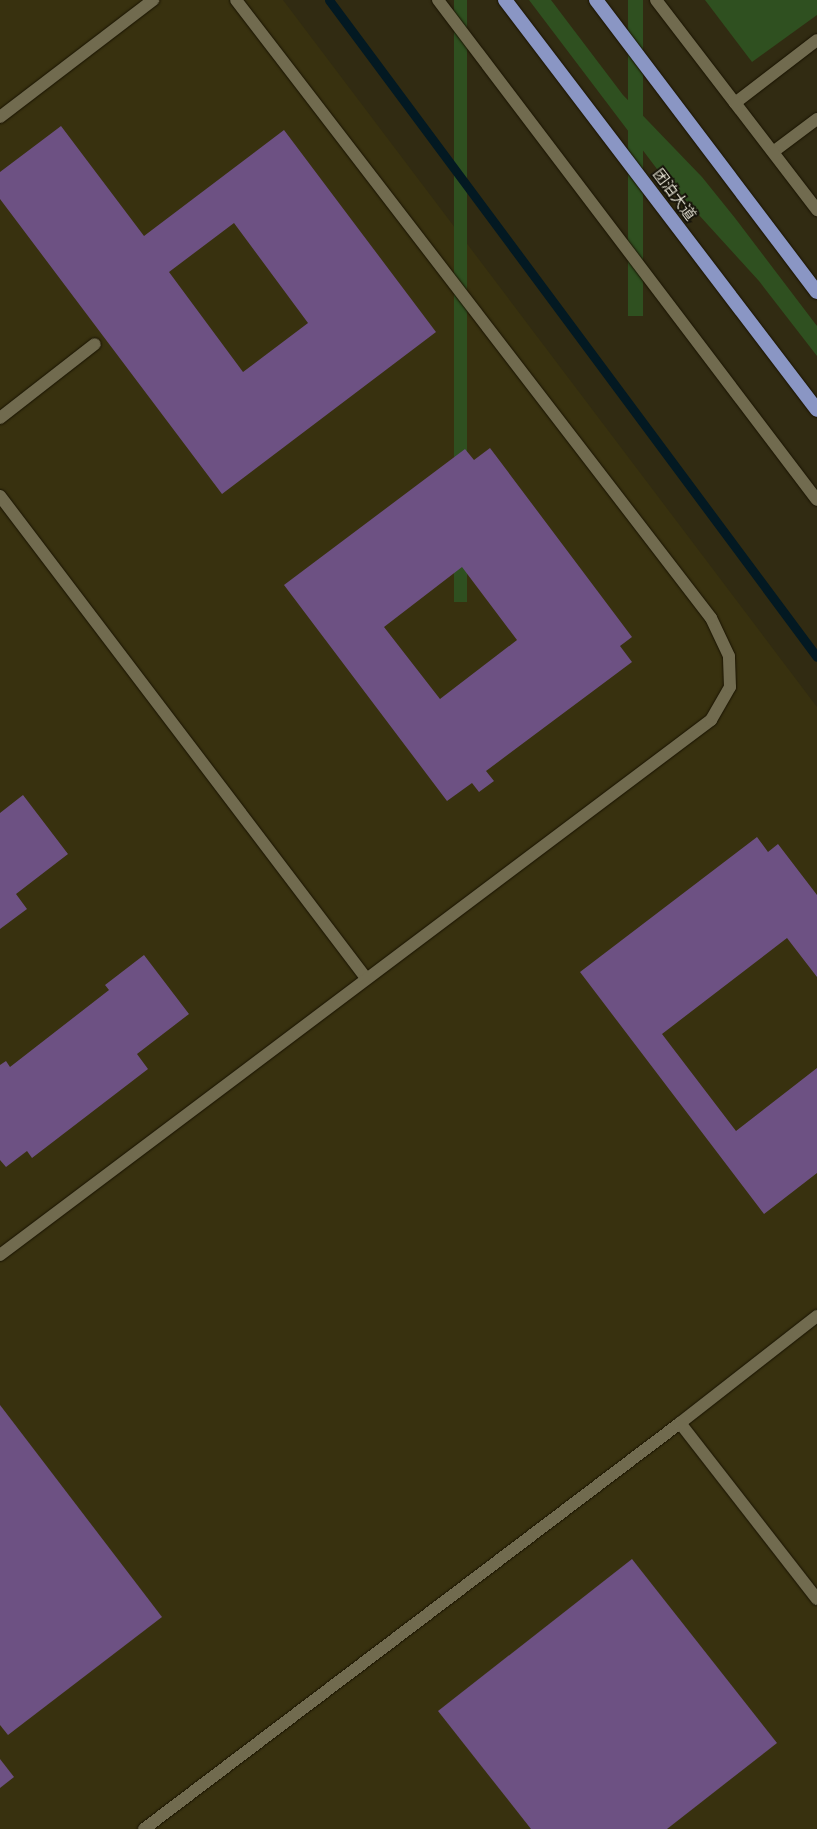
<!DOCTYPE html>
<html>
<head>
<meta charset="utf-8">
<style>
	body { margin:0 }
	#map { position:relative; width:817px; height:1829px; overflow:hidden; background:#312b12; font-family:"Fira Sans","Noto Sans SC",sans-serif }
	div>[style] { position:absolute }
	[style*='--x'] { left:calc(var(--x)*1px); top:calc(var(--y)*1px); width:calc(var(--w)*1px); rotate:calc(var(--a)*1deg) }
	.built>* { inset:0; background:#38310f }
	.green>* { inset:0; background:#2f5020; transform-origin:0 0 }
	.stream>* { height:9px; margin:-4.5px; padding:0 4.5px; transform-origin:4.5px; border-radius:4.5px; background:#031922 }
	.building>* { inset:0; background:#6d5183 }
	.roads { filter:drop-shadow(0 0 1px #191300) drop-shadow(0 0 1px #191300) }
	.service>* { height:12px; margin:-6px; padding:0 6px; transform-origin:6px; border-radius:6px; background:#716b4f }
	.tertiary>* { height:12px; margin:-6px; padding:0 6px; transform-origin:6px; border-radius:6px; background:#716b4f }
	.trunk>* { height:14px; margin:-7px; padding:0 7px; transform-origin:7px; border-radius:7px; background:#8a96c4 }
	span { translate:-50% -50%; white-space:nowrap; text-align:center; line-height:1.15; -webkit-text-stroke:4px #161309; paint-order:stroke }
	.street-label { font-size:15px; color:#dfdccd }
</style>
</head>
<body>
<div id="map">
	<div class="built">
		<i style="clip-path:polygon(0 0,283px 0,817px 707px,817px 1829px,0 1829px)"></i>
	</div>
	<div class="green">
		<i style="left:454px;top:0;width:13px;height:602px"></i>
		<i style="clip-path:polygon(529px 0,551px 0,623px 95px,702px 177px,735px 218px,817px 326px,817px 356px,759px 281px,657px 169px)"></i>
		<i style="left:628px;top:0;width:15px;height:316px"></i>
		<i style="clip-path:polygon(705px 0,817px 0,817px 15px,752px 62px)"></i>
	</div>
	<div class="stream">
		<i style="--x:329;--y:0;--w:818;--a:53.4"></i>
	</div>
	<div class="building">
		<i style="clip-path:polygon(evenodd,61px 126px,144px 236px,284px 130px,436px 332px,222px 494px,0 199px,0 172px,61px 126px,234px 223px,308px 323px,243px 372px,169px 272px,234px 223px)"></i>
		<i style="clip-path:polygon(evenodd,490px 448px,632px 637px,620px 646px,632px 662px,486px 771px,494px 781px,479px 792px,472px 783px,447px 801px,284px 585px,465px 449px,474px 460px,490px 448px,462px 567px,517px 640px,440px 699px,384px 627px,462px 567px)"></i>
		<i style="clip-path:polygon(23px 795px,68px 854px,16px 894px,27px 909px,0 929px,0 813px)"></i>
		<i style="clip-path:polygon(757px 837px,768px 852px,778px 844px,817px 895px,817px 977px,787px 938px,662px 1034px,736px 1131px,817px 1068px,817px 1173px,764px 1214px,580px 972px)"></i>
		<i style="clip-path:polygon(144px 955px,189px 1014px,137px 1054px,148px 1069px,32px 1158px,27px 1151px,6px 1167px,0 1160px,0 1065px,6px 1061px,10px 1067px,109px 990px,105px 985px)"></i>
		<i style="clip-path:polygon(0 1405px,162px 1617px,8px 1735px,0 1725px)"></i>
		<i style="clip-path:polygon(632px 1559px,777px 1743px,667px 1829px,531px 1829px,438px 1711px)"></i>
		<i style="clip-path:polygon(0 1759px,14px 1777px,0 1788px)"></i>
	</div>
	<div class="roads">
		<div class="service">
			<i style="--x:735;--y:103;--w:103;--a:-37.5"></i>
			<i style="--x:0;--y:117;--w:193;--a:-37.4"></i>
			<i style="--x:773;--y:152;--w:55;--a:-36.9"></i>
			<i style="--x:0;--y:418;--w:120;--a:-37.9"></i>
			<i style="--x:0;--y:496;--w:605;--a:52.79"></i>
			<i style="--x:0;--y:1255;--w:890;--a:-36.96"></i>
			<i style="--x:711;--y:720;--w:38;--a:-60"></i>
			<i style="--x:730;--y:687;--w:31;--a:-92"></i>
			<i style="--x:729;--y:656;--w:42;--a:-115.3"></i>
			<i style="--x:711;--y:618;--w:779;--a:-127.55"></i>
			<i style="--x:680;--y:1423;--w:223;--a:52.1"></i>
			<i style="--x:144;--y:1829;--w:672;--a:-37.14"></i>
			<i style="--x:680;--y:1423;--w:174;--a:-38"></i>
		</div>
		<div class="tertiary">
			<i style="--x:438;--y:0;--w:627;--a:52.84"></i>
			<i style="--x:656;--y:0;--w:265;--a:52.5"></i>
		</div>
		<div class="trunk">
			<i style="--x:505;--y:0;--w:515;--a:52.73"></i>
			<i style="--x:596;--y:0;--w:366;--a:52.9"></i>
		</div>
	</div>
	<div class="street-label">
		<span style="left:674px;top:195px;rotate:53deg">团泊大道</span>
	</div>
</div>
</body>
</html>
